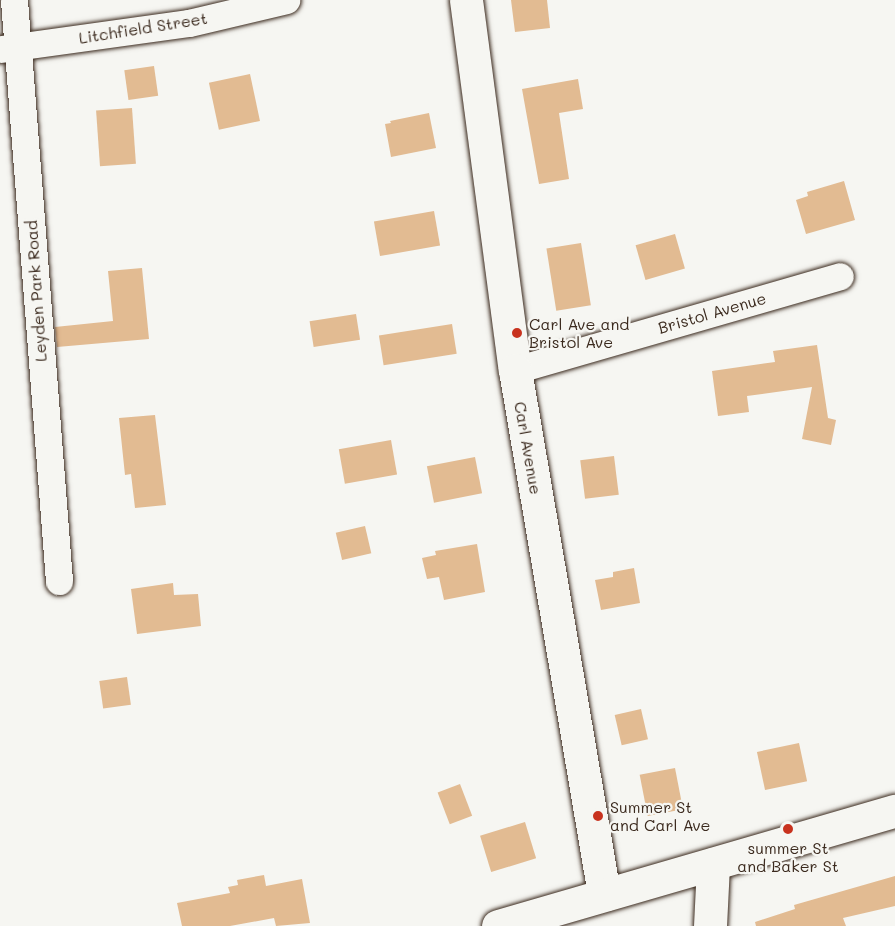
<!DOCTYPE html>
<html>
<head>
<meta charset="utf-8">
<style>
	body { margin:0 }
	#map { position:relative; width:895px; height:926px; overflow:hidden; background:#f6f6f2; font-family:Mali,sans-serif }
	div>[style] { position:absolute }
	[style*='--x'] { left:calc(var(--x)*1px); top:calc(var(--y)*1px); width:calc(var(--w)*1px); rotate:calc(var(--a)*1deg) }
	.building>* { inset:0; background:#e2bb92; transform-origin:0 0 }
	.roads { filter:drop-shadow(0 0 2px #3b2a1e) drop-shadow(0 0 2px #3b2a1e) }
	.street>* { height:27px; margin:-13.5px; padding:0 13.5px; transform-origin:13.5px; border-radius:13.5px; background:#f6f6f2 }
	.secondary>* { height:33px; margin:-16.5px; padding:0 16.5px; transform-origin:16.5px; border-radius:16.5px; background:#f6f6f2 }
	.dots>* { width:16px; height:16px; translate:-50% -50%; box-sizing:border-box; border:3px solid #f6f6f2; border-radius:50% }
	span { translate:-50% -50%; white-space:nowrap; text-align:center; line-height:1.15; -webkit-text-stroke:4.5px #f6f6f2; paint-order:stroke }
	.street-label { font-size:16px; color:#3b2a1e }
	.poi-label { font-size:16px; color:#3b2a1e }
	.left { translate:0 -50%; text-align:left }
</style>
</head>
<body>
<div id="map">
	<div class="building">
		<i style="clip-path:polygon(511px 0,547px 0,550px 28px,515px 32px)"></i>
		<i style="left:154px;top:66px;width:30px;height:30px;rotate:82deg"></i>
		<i style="left:250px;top:74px;width:48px;height:42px;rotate:78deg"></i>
		<i style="clip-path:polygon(578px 79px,583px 109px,559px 113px,569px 179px,539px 184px,522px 89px)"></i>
		<i style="left:132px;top:108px;width:56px;height:36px;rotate:86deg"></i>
		<i style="clip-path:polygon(429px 113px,436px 148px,391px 157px,385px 124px,391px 123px,390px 121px)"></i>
		<i style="clip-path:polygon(844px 181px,855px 220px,806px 234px,796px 200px,808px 196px,807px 192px)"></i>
		<i style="left:434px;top:211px;width:35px;height:61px;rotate:80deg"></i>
		<i style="left:675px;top:234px;width:36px;height:41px;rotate:74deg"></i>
		<i style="left:581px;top:243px;width:63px;height:35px;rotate:81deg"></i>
		<i style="clip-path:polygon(142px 268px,149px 339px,57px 347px,55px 327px,113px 321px,108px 271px)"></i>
		<i style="left:356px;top:314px;width:26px;height:47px;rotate:81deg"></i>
		<i style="left:452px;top:324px;width:30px;height:74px;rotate:81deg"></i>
		<i style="clip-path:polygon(817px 345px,828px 418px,836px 420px,831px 445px,802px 439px,812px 387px,747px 396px,749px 412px,718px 416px,712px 371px,775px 362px,773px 351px)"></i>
		<i style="clip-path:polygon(155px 415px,166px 505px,135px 508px,131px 474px,125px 475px,119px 418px)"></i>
		<i style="left:391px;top:440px;width:35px;height:53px;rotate:80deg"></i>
		<i style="left:614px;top:456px;width:39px;height:34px;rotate:83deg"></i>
		<i style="left:475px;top:457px;width:37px;height:49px;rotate:79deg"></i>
		<i style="left:365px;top:526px;width:28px;height:30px;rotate:77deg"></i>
		<i style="clip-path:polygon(477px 544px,485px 592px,444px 600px,439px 577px,427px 579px,422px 558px,436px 555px,435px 551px)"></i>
		<i style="clip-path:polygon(634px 568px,640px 603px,601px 610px,595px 580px,613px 577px,613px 572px)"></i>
		<i style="clip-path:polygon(173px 583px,174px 595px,198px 594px,201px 626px,137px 634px,131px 589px)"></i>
		<i style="left:127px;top:677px;width:28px;height:28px;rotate:82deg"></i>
		<i style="left:641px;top:709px;width:31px;height:27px;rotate:77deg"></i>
		<i style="left:799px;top:743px;width:39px;height:43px;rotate:78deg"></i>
		<i style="left:675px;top:768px;width:42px;height:36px;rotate:79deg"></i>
		<i style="left:460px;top:784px;width:34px;height:24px;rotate:69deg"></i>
		<i style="left:525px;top:822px;width:38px;height:47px;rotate:73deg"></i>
		<i style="clip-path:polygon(264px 875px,266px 886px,302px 879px,310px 923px,276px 926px,274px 918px,230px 926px,182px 926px,177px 903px,230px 893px,228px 887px,238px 885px,237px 880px)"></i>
		<i style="clip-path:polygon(895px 876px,895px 906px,843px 918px,846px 926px,756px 926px,755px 922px,795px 909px,794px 905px)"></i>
	</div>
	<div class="roads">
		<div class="street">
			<i style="--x:14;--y:0;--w:583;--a:85.57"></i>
			<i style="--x:1;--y:49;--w:190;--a:-7.9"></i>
			<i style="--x:189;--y:23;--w:100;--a:-13.3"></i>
			<i style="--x:515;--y:370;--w:338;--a:-16.1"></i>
		</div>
		<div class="secondary">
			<i style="--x:466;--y:0;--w:373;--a:82.5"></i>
			<i style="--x:515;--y:370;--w:532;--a:80.36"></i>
			<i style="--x:498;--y:926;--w:413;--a:-16.2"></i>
			<i style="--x:710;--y:926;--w:62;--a:-87.2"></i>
		</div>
	</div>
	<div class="dots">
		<i style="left:517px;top:333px;background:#c8321e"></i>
		<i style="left:598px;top:816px;background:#c8321e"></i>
		<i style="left:788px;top:829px;background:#c8321e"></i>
	</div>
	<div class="street-label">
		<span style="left:143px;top:28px;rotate:-9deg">Litchfield Street</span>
		<span style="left:36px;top:291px;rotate:-94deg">Leyden Park Road</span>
		<span style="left:712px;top:313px;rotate:-16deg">Bristol Avenue</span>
		<span style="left:528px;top:448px;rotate:80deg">Carl Avenue</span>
	</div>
	<div class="poi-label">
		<span class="left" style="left:529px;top:333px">Carl Ave and<br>Bristol Ave</span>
		<span class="left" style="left:610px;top:816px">Summer St<br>and Carl Ave</span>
		<span style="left:788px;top:857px">summer St<br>and Baker St</span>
	</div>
</div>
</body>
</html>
